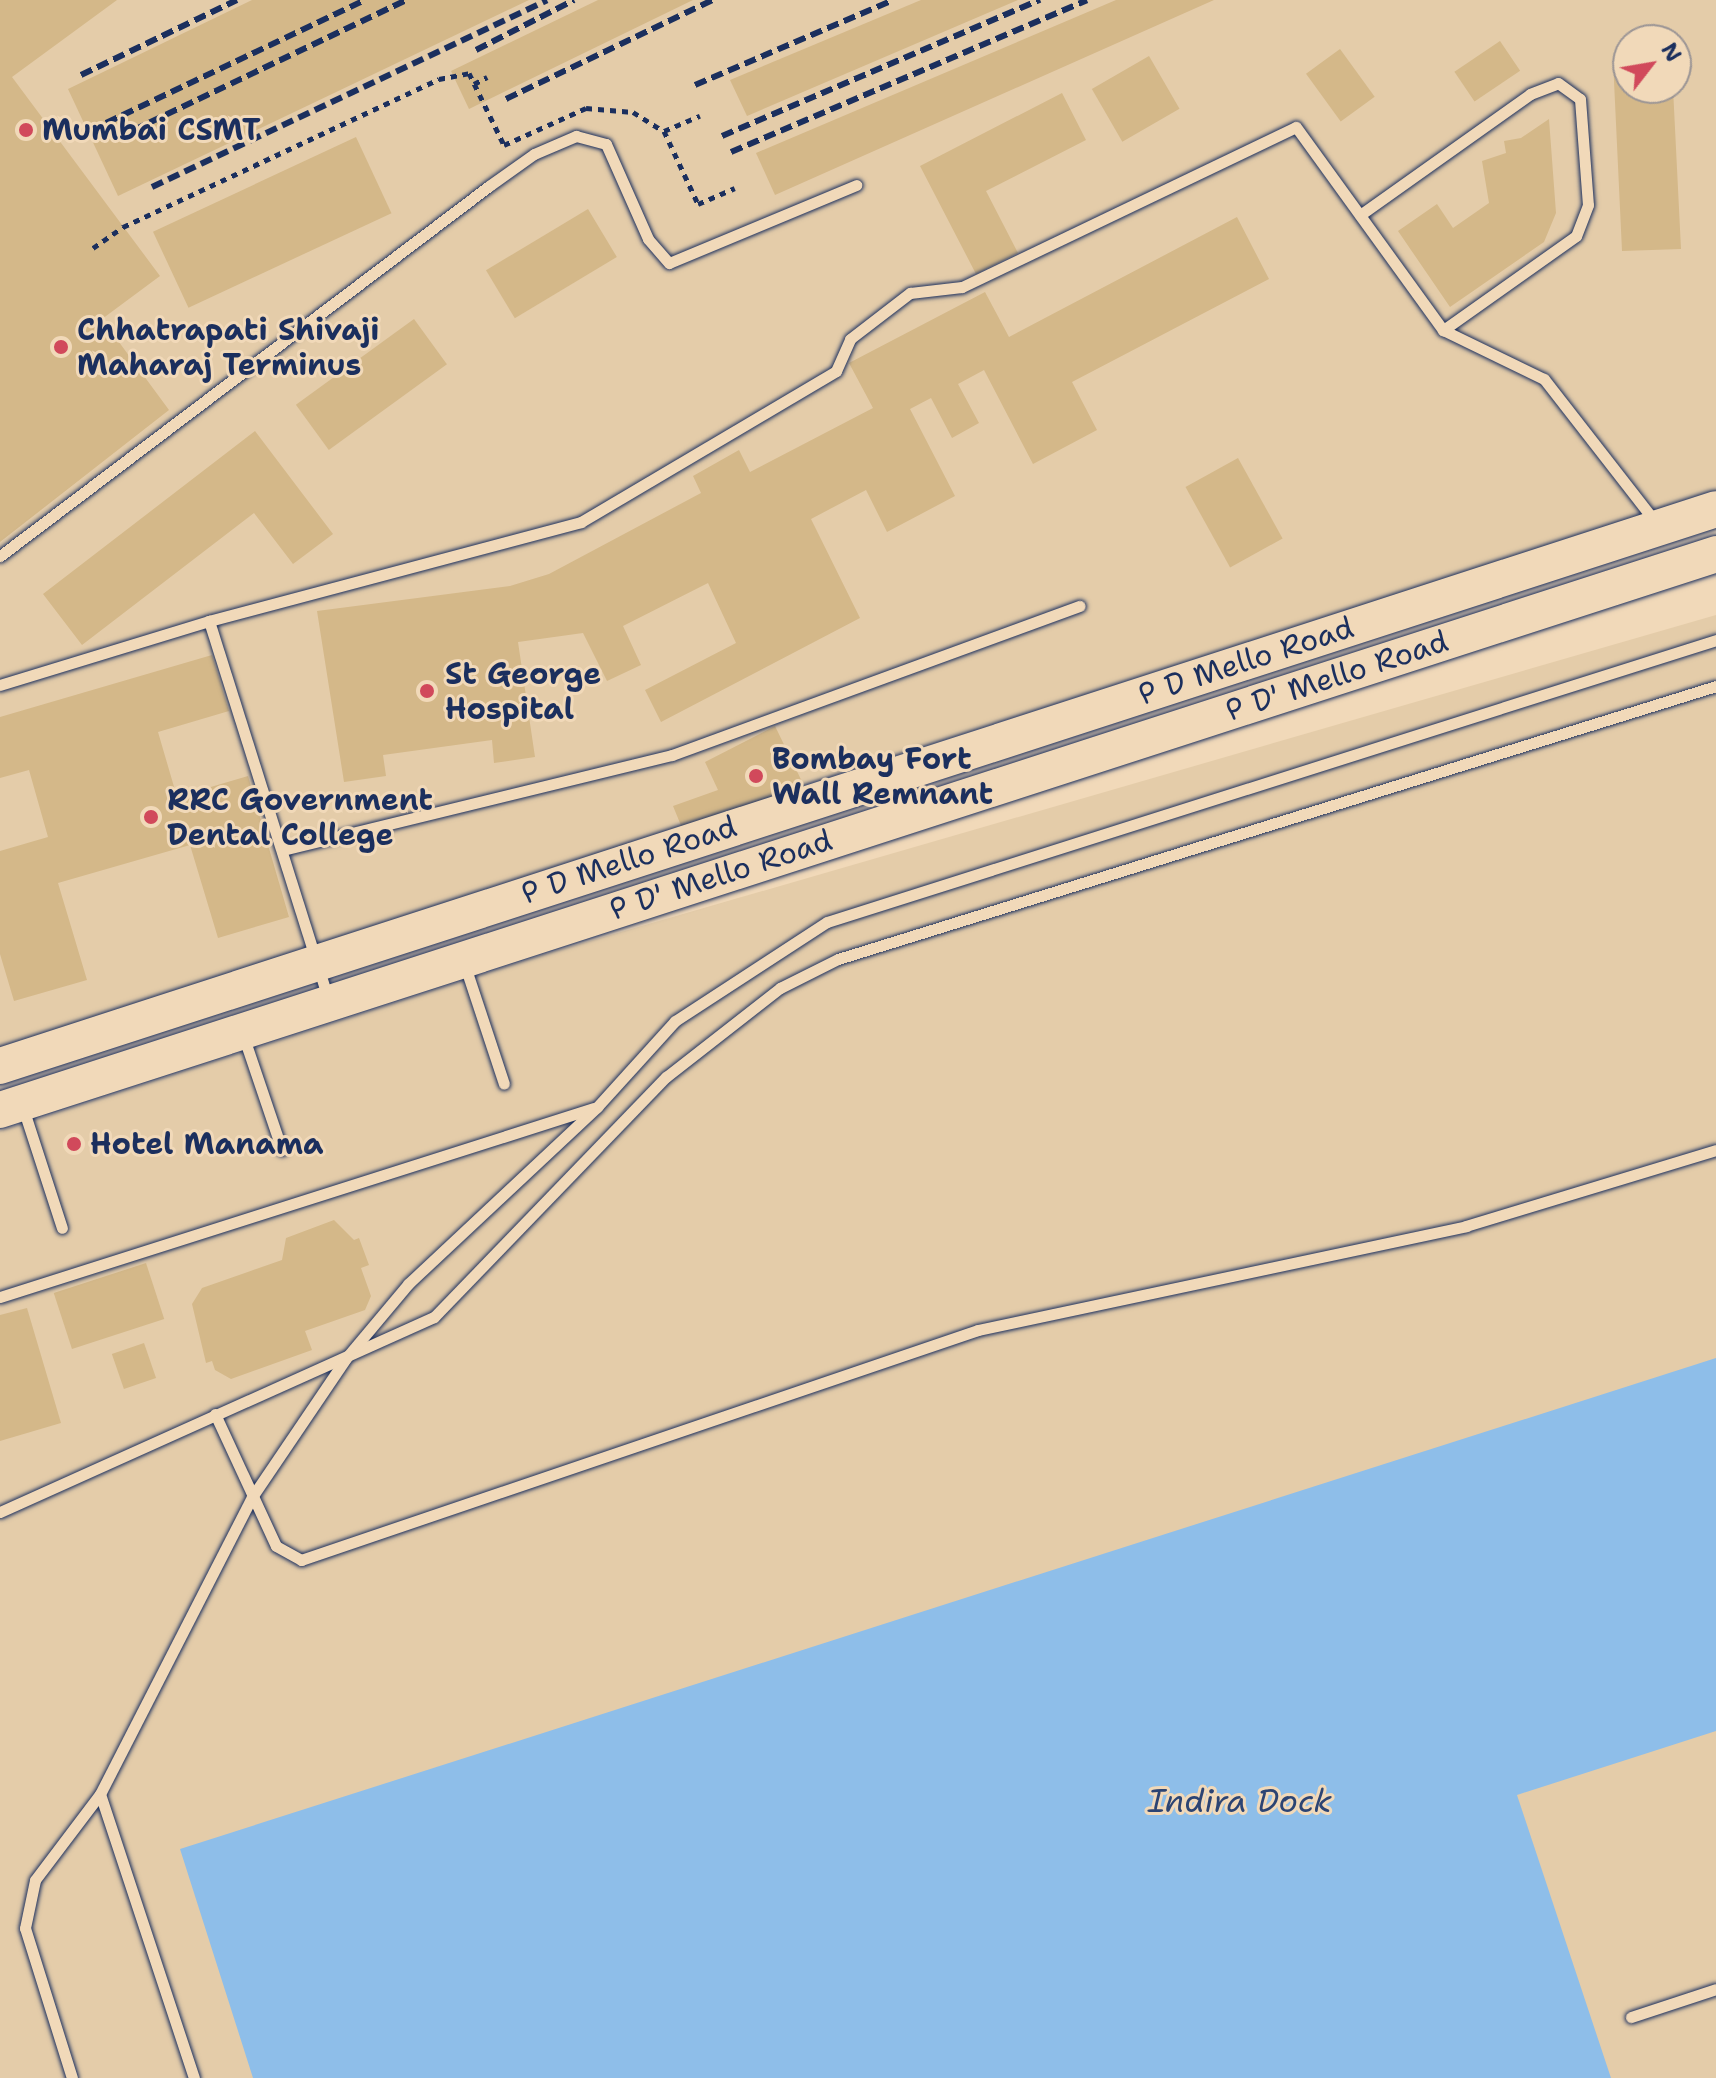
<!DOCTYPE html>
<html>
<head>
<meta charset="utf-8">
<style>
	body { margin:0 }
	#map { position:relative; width:1716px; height:2078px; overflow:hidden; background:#f1d9b9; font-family:"Shantell Sans",sans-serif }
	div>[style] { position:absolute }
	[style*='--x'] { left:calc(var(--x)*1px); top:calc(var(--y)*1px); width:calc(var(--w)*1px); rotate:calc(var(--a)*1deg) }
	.built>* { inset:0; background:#e4cca9 }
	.water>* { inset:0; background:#8ebee9 }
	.building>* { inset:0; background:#d4b889; transform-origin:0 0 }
	.path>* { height:5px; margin-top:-2.5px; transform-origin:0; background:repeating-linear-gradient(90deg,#1b2f5e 0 6px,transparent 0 12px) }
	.roads { filter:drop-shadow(0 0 2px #1b2f5e) drop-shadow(0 0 2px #1b2f5e) }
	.service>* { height:11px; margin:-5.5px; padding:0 5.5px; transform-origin:5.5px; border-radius:5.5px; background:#f1d9b9 }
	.primary>* { height:36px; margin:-18px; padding:0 18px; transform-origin:18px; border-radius:18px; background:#f1d9b9 }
	.rail>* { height:6px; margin-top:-3px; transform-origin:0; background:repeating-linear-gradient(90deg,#1b2f5e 0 12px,transparent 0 18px) }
	.dots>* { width:22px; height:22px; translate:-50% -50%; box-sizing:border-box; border:4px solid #f1d9b9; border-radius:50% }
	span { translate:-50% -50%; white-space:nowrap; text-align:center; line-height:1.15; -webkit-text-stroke:6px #f1d9b9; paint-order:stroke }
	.poi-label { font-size:30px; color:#1b2f5e; font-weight:700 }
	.left { translate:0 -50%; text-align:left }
	.street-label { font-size:30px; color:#1b2f5e }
	.water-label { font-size:32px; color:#2c4473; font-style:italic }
	.north { position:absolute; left:1612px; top:24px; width:80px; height:80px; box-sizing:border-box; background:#f1d9b9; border:2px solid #9b9595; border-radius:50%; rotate:59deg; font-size:22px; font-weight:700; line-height:32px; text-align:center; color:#1b2f5e }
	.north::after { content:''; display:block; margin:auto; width:28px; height:36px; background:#d1495b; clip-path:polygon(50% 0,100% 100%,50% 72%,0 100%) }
</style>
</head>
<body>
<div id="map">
	<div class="built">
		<i style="clip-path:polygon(evenodd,0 0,1716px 0,1716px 498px,1559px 542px,779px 793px,0 1056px,0 0,1628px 40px,1676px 40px,1676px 88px,1628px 88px,1628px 40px)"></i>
		<i style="clip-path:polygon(1716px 615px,1716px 2078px,0 2078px,0 1131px,545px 954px)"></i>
	</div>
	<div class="water">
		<i style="clip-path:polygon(1716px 1358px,1716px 1731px,1517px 1795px,1611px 2078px,253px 2078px,180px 1849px)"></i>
	</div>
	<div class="building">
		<i style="clip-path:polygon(0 0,117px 0,12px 77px,160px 276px,102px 319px,169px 410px,0 542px)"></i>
		<i style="clip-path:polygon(252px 0,529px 0,118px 196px,68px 89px)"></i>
		<i style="clip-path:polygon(598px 0,693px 0,469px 109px,451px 71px)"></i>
		<i style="clip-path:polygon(921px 0,1018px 0,747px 116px,730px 80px)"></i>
		<i style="clip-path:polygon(1116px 0,1214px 0,775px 195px,756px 153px)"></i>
		<i style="left:1500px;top:41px;width:36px;height:55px;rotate:56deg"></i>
		<i style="left:1340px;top:49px;width:59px;height:42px;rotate:54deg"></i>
		<i style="left:1149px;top:56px;width:61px;height:66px;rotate:60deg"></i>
		<i style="clip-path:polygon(1628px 59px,1628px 88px,1673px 88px,1681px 249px,1622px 251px,1613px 60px)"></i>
		<i style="clip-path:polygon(1062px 93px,1086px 140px,986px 191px,1018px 253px,976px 274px,920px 166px)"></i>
		<i style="clip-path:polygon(1549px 119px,1556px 213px,1544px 242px,1450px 307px,1398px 231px,1437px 204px,1453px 228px,1489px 203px,1482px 161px,1506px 153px,1504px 141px,1521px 138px)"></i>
		<i style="left:356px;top:137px;width:84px;height:224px;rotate:65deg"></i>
		<i style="left:588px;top:209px;width:56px;height:119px;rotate:59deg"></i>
		<i style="clip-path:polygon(1237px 217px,1269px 279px,1072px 382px,1097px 430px,1033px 464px,984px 370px,958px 384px,979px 423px,952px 438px,931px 398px,910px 409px,955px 496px,887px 532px,866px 490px,811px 519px,860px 618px,661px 722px,645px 690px,736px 643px,708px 583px,623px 626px,641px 665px,607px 681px,583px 633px,518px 642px,535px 757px,494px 763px,492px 740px,383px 755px,386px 776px,344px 782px,317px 611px,510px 586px,549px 574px,701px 493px,693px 476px,739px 450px,750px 472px,873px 408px,849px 363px,985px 292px,1009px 337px)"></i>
		<i style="left:414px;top:319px;width:56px;height:146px;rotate:54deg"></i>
		<i style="clip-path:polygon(255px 431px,333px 534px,293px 564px,254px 513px,82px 645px,43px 594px)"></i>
		<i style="left:1238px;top:458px;width:92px;height:60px;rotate:61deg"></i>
		<i style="clip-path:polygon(212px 655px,229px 711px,158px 732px,177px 797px,248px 776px,289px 917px,218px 938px,190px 845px,58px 883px,87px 980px,14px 1001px,0 954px,0 851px,48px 837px,29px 770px,0 778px,0 717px)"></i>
		<i style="clip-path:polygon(775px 726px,809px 796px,736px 822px,728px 810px,682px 828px,673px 806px,718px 790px,705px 762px)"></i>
		<i style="clip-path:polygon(334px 1220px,354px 1240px,359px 1238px,369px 1265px,361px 1268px,371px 1296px,365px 1310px,305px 1331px,312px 1350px,231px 1379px,215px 1370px,212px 1361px,206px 1363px,192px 1304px,202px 1288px,282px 1260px,286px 1238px)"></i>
		<i style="left:146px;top:1263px;width:59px;height:97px;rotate:72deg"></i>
		<i style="clip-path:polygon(27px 1308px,61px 1423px,0 1441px,0 1315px)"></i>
		<i style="left:144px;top:1343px;width:37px;height:34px;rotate:71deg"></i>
	</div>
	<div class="path">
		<i style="--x:474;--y:84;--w:15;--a:-28"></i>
		<i style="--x:664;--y:131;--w:39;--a:-23"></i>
		<i style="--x:93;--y:248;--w:37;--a:-35"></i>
		<i style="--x:123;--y:227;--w:349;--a:-25.1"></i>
		<i style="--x:439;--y:79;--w:31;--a:-11"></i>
		<i style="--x:469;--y:73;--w:80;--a:64.1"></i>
		<i style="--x:504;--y:145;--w:90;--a:-24.3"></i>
		<i style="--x:586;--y:108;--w:47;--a:4.9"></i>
		<i style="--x:633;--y:112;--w:36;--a:32"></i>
		<i style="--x:664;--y:131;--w:81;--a:65"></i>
		<i style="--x:698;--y:204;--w:40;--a:-23.4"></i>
	</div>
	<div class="roads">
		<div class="service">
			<i style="--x:1360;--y:215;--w:209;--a:-35.4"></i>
			<i style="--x:1530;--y:94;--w:30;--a:-21"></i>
			<i style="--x:1558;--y:83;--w:27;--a:36"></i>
			<i style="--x:1580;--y:99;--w:106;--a:85.7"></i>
			<i style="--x:1588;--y:205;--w:33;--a:111"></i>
			<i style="--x:1576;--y:236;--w:163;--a:144.7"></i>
			<i style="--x:0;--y:556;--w:613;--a:-37.11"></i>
			<i style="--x:489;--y:186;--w:55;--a:-35.4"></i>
			<i style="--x:534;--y:154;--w:46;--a:-23.2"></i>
			<i style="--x:576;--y:136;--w:31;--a:15"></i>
			<i style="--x:606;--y:144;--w:104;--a:66.1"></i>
			<i style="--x:648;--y:239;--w:32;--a:49"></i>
			<i style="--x:669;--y:263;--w:203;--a:-22.6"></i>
			<i style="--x:209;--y:621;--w:395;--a:72.5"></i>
			<i style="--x:0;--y:685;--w:219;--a:-17"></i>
			<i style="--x:209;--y:621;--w:385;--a:-14.9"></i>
			<i style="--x:581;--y:522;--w:296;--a:-30.6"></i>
			<i style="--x:836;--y:371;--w:35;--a:-66"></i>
			<i style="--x:850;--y:339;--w:76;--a:-37.5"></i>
			<i style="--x:910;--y:293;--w:52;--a:-6.6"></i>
			<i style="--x:962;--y:287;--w:370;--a:-25.6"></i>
			<i style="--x:1296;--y:127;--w:251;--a:54.1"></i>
			<i style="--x:1443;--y:330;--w:112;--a:25.9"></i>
			<i style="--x:1544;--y:379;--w:182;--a:52.1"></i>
			<i style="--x:282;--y:850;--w:401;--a:-13.7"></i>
			<i style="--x:672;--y:755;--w:434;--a:-20.1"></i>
			<i style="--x:464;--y:963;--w:127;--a:71.7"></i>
			<i style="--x:244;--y:1038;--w:118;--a:71.3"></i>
			<i style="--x:23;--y:1108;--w:126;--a:72"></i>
			<i style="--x:0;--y:1297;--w:623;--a:-17.65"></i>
			<i style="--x:215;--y:1414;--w:145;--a:65.2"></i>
			<i style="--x:276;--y:1546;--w:29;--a:29"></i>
			<i style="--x:301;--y:1560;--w:715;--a:-18.76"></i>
			<i style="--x:978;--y:1330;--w:499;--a:-12"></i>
			<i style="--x:1466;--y:1226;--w:261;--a:-16.9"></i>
			<i style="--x:0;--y:1512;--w:476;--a:-24.2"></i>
			<i style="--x:434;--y:1317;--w:334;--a:-46"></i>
			<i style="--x:666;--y:1077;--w:145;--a:-38"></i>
			<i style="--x:780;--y:988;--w:65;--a:-26.6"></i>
			<i style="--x:838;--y:959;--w:919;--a:-17.27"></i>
			<i style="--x:1631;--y:2017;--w:89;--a:-18.2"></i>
			<i style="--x:72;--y:2078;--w:157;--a:-107.4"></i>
			<i style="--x:25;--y:1928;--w:49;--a:-78.2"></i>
			<i style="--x:35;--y:1880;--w:108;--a:-52.9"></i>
			<i style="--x:194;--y:2078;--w:299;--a:-108.3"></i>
			<i style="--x:100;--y:1794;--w:334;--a:-62.9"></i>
			<i style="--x:252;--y:1497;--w:168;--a:-55.9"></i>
			<i style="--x:346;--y:1358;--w:97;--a:-50"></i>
			<i style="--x:408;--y:1284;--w:259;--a:-43.1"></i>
			<i style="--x:597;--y:1107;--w:116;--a:-47.8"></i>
			<i style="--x:675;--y:1021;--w:181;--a:-33.1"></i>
			<i style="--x:827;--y:922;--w:933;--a:-17.6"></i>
		</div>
		<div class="primary">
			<i style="--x:0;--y:1066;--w:1804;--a:-17.98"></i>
			<i style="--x:0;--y:1110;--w:1804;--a:-17.95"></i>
		</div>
	</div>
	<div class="rail">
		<i style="--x:476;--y:50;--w:110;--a:-27"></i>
		<i style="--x:81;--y:75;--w:173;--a:-25.7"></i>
		<i style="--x:695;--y:85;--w:215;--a:-23.2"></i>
		<i style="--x:506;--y:99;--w:229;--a:-25.6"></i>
		<i style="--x:106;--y:123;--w:287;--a:-25.4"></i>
		<i style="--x:722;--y:136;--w:346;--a:-23.2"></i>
		<i style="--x:117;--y:138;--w:320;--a:-25.5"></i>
		<i style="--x:731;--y:152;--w:387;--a:-23.1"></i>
		<i style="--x:152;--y:187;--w:437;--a:-25.3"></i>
	</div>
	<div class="dots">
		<i style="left:26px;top:130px;background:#d1495b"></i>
		<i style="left:61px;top:347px;background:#d1495b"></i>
		<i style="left:427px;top:691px;background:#d1495b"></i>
		<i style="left:756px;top:776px;background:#d1495b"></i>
		<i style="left:151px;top:817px;background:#d1495b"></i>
		<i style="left:74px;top:1144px;background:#d1495b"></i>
	</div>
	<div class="poi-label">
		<span class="left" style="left:42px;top:130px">Mumbai CSMT</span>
		<span class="left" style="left:77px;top:347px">Chhatrapati Shivaji<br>Maharaj Terminus</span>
		<span class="left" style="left:445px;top:691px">St George<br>Hospital</span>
		<span class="left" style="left:772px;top:776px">Bombay Fort<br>Wall Remnant</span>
		<span class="left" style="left:167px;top:817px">RRC Government<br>Dental College</span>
		<span class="left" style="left:90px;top:1144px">Hotel Manama</span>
	</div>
	<div class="street-label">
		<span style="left:1246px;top:661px;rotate:-18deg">P D Mello Road</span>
		<span style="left:1337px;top:676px;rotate:-18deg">P D' Mello Road</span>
		<span style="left:629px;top:860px;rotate:-18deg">P D Mello Road</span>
		<span style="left:721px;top:875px;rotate:-18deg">P D' Mello Road</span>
	</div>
	<div class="water-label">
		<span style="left:1240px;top:1801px">Indira Dock</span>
	</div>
	<div class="north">N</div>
</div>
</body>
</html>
